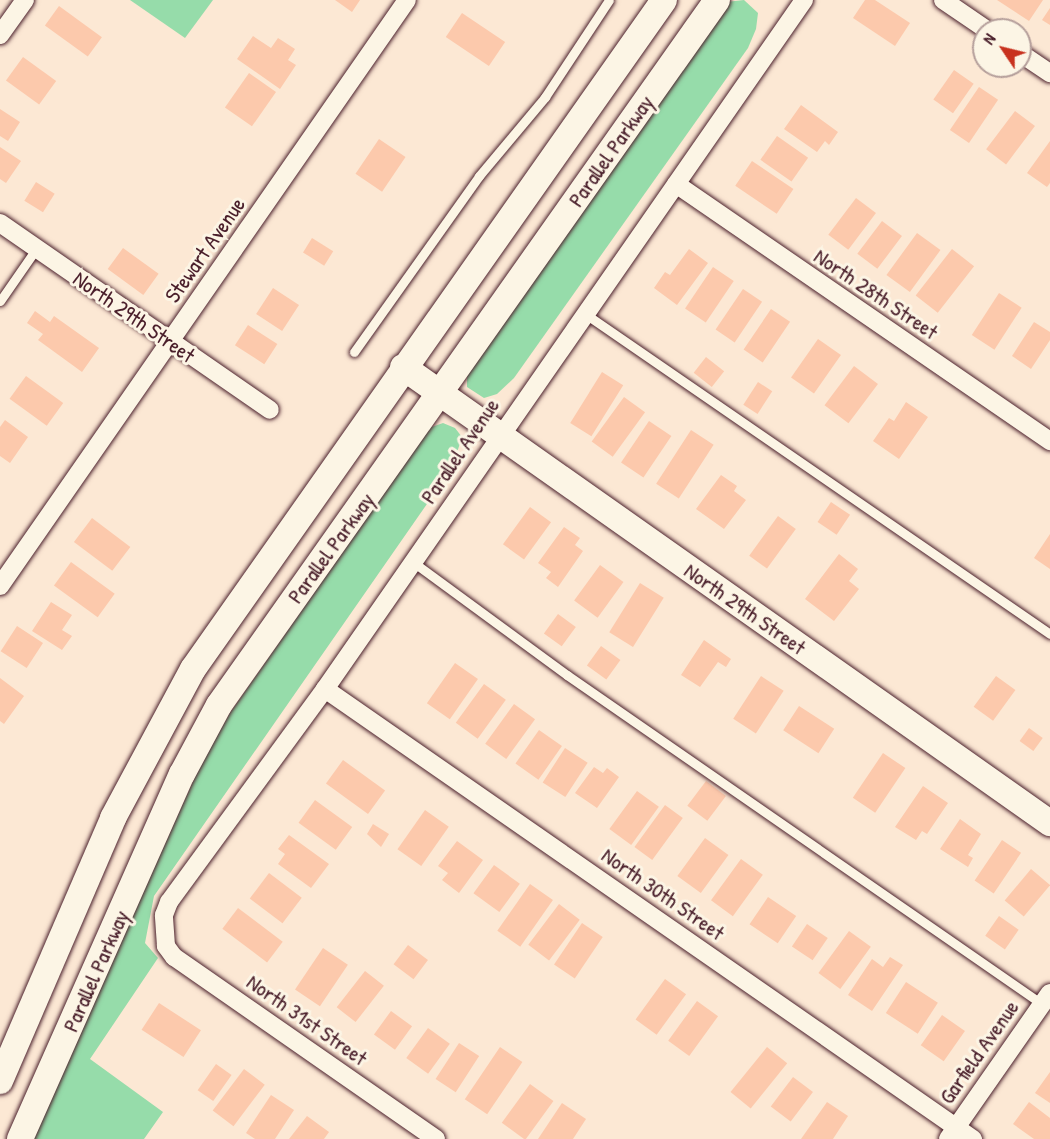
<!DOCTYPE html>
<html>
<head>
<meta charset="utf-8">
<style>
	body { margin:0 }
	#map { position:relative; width:1050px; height:1139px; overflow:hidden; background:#fce8d4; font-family:"Patrick Hand",sans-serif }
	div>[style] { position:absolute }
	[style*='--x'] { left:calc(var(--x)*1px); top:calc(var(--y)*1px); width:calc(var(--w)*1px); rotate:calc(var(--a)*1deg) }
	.green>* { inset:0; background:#96dcaa }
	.building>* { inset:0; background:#fcc9ac; transform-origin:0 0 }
	.roads { filter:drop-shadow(0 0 2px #4a1f2b) drop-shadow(0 0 2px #4a1f2b) }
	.lane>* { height:9px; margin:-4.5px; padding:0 4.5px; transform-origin:4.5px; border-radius:4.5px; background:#fcf5e5 }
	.street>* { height:18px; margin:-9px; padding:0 9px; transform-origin:9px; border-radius:9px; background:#fcf5e5 }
	.secondary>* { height:26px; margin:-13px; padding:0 13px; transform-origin:13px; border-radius:13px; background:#fcf5e5 }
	span { translate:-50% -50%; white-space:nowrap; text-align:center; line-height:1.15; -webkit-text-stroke:6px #fcf5e5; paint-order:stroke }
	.street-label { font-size:22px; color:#4a1f2b }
	.north { position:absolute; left:972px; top:18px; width:60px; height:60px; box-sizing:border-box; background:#fcf5e5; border:2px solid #b59f9b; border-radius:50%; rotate:305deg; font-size:16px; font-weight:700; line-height:24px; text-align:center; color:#4a1f2b }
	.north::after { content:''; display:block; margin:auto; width:21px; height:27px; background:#c8321e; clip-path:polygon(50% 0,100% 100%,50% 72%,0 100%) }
</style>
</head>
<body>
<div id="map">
	<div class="green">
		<i style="clip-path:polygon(130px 0,213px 0,185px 38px)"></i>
		<i style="clip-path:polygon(744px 0,758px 13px,756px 29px,748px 48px,514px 378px,497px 394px,484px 398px,467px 387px,467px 375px,726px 2px)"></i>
		<i style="clip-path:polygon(443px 423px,455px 428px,462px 437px,452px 468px,154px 896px,145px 943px,158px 958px,90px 1059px,163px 1112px,144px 1139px,32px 1139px,200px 766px,230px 713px,429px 428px)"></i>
	</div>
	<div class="building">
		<i style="clip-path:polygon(335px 0,360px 0,352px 12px)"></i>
		<i style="clip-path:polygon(865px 0,875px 0,910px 23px,895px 46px,853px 18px)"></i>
		<i style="clip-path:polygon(997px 0,1043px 0,1029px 21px)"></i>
		<i style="left:59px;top:6px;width:53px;height:24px;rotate:36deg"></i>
		<i style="clip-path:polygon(1050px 8px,1050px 25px,1042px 20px)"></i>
		<i style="left:462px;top:13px;width:52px;height:29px;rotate:34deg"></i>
		<i style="clip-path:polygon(253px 36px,271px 48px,278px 38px,295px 49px,288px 60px,296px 65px,280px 89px,237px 59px)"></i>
		<i style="left:23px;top:57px;width:41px;height:29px;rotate:36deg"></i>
		<i style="left:954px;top:70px;width:24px;height:36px;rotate:35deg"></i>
		<i style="left:249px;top:73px;width:33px;height:42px;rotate:35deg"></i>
		<i style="left:979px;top:87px;width:23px;height:52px;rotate:34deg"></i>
		<i style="clip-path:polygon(801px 105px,838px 132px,829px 145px,825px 141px,817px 152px,784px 129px)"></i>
		<i style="clip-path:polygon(0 109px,20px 122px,8px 141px,0 136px)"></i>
		<i style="left:1015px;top:111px;width:25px;height:48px;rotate:37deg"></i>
		<i style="left:777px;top:136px;width:38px;height:29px;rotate:35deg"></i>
		<i style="left:379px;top:139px;width:32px;height:42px;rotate:34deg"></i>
		<i style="clip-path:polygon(1050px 141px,1050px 183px,1047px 187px,1027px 173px)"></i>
		<i style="clip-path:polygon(0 147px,21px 161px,6px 183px,0 179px)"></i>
		<i style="left:752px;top:161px;width:50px;height:30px;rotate:34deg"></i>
		<i style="left:36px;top:182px;width:22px;height:22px;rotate:32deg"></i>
		<i style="left:856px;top:198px;width:25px;height:46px;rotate:37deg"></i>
		<i style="left:882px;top:221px;width:25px;height:41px;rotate:37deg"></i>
		<i style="left:917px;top:233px;width:29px;height:52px;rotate:36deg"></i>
		<i style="left:312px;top:238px;width:25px;height:17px;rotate:32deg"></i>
		<i style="left:123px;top:248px;width:44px;height:26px;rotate:36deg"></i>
		<i style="clip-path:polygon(689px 249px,708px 263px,677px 305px,654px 288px,665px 272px,670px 275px)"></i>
		<i style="left:952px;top:249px;width:28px;height:59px;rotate:38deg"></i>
		<i style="left:713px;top:267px;width:25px;height:50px;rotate:34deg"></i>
		<i style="left:273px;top:288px;width:31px;height:31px;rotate:33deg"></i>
		<i style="left:743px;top:289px;width:23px;height:49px;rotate:34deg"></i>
		<i style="left:999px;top:293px;width:27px;height:50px;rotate:33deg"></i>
		<i style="left:771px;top:309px;width:23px;height:49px;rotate:34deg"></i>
		<i style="clip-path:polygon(35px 311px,50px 322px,54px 316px,99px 348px,82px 372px,38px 340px,43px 334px,27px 323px)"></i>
		<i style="clip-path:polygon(1034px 322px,1050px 332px,1050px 340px,1031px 369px,1012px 356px)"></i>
		<i style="left:248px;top:325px;width:35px;height:24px;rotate:33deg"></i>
		<i style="left:818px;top:339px;width:28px;height:47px;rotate:35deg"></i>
		<i style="left:706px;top:357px;width:23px;height:20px;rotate:38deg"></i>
		<i style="left:854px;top:366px;width:30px;height:49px;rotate:37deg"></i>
		<i style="left:602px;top:372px;width:25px;height:60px;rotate:32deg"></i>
		<i style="left:26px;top:376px;width:46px;height:28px;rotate:36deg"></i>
		<i style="left:758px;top:382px;width:17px;height:27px;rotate:33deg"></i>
		<i style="left:624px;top:397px;width:26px;height:55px;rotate:36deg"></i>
		<i style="clip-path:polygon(906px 402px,928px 417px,899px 459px,873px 441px,889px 418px,894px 421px)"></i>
		<i style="clip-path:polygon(5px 420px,28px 437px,10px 463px,0 456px,0 427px)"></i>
		<i style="left:649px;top:421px;width:27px;height:50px;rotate:34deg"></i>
		<i style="left:691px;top:430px;width:27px;height:64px;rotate:33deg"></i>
		<i style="clip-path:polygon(721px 475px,737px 486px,734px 491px,746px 500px,724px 529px,696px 509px)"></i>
		<i style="left:831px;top:502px;width:23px;height:24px;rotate:34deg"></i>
		<i style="left:530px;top:507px;width:26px;height:46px;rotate:36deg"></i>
		<i style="left:778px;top:516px;width:22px;height:49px;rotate:36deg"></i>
		<i style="left:92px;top:518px;width:48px;height:30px;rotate:37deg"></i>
		<i style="clip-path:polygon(564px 527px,580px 538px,575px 545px,583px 551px,558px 587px,546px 578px,551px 572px,538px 563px)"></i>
		<i style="clip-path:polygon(1050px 534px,1050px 569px,1034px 558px)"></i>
		<i style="clip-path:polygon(839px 554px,858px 569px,849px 581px,859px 589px,834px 621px,805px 599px)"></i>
		<i style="left:71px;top:562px;width:54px;height:29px;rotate:36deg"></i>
		<i style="left:600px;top:565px;width:29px;height:44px;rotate:36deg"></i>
		<i style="left:640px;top:583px;width:28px;height:58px;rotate:32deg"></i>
		<i style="clip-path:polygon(51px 602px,72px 615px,62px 630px,72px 636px,62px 650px,32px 631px)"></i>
		<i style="left:558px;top:614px;width:22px;height:24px;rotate:36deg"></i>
		<i style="left:17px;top:626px;width:31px;height:30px;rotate:33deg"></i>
		<i style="clip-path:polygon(704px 640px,731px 659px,726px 667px,718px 662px,700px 687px,681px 675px)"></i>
		<i style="left:601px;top:646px;width:24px;height:24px;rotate:36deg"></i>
		<i style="left:455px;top:663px;width:28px;height:49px;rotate:35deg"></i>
		<i style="left:761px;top:676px;width:27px;height:51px;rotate:33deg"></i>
		<i style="left:996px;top:676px;width:24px;height:38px;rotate:36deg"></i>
		<i style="clip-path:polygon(0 678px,24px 696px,4px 724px,0 721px)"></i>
		<i style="left:484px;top:684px;width:27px;height:48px;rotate:36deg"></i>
		<i style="left:514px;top:704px;width:26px;height:49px;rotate:36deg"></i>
		<i style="left:799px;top:706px;width:42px;height:29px;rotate:33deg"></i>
		<i style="left:1029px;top:728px;width:17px;height:16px;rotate:36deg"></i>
		<i style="left:539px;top:730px;width:28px;height:41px;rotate:35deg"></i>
		<i style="left:565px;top:748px;width:27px;height:41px;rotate:33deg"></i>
		<i style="left:883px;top:753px;width:27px;height:54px;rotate:34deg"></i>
		<i style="left:343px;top:760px;width:52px;height:29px;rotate:36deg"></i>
		<i style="clip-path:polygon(594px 767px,603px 773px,607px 768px,619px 777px,597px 808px,575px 793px)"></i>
		<i style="left:706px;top:781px;width:25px;height:31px;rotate:37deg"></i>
		<i style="clip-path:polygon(923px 786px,948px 803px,927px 834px,922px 831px,916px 840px,895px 827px)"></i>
		<i style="left:637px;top:791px;width:27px;height:47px;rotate:36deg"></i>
		<i style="left:315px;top:800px;width:46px;height:28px;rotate:36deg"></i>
		<i style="left:665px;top:805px;width:22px;height:52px;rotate:36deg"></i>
		<i style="left:425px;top:810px;width:29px;height:48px;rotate:35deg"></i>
		<i style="clip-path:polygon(960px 819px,981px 834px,968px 855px,973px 858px,968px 867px,940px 849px)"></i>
		<i style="clip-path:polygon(373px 824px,389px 834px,381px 847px,367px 834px)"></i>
		<i style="clip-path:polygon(289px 835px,329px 864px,311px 888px,278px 864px,285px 854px,278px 849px)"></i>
		<i style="left:705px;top:838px;width:29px;height:47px;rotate:36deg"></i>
		<i style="left:1002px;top:840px;width:23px;height:49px;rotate:34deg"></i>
		<i style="clip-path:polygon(457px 841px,483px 860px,459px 893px,442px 880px,448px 873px,438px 866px)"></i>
		<i style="left:741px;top:859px;width:27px;height:51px;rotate:36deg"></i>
		<i style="left:494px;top:865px;width:32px;height:35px;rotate:36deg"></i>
		<i style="left:1031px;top:869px;width:25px;height:41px;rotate:40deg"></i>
		<i style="left:269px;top:873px;width:41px;height:32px;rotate:37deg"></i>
		<i style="left:530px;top:884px;width:28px;height:57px;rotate:35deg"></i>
		<i style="left:768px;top:897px;width:34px;height:33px;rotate:34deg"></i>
		<i style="left:559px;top:904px;width:26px;height:51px;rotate:37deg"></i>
		<i style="left:238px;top:908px;width:56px;height:26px;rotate:37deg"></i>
		<i style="left:999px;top:916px;width:24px;height:24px;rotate:35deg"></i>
		<i style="left:582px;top:923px;width:25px;height:50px;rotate:34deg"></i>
		<i style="left:807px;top:924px;width:25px;height:27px;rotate:34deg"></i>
		<i style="left:849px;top:931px;width:27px;height:52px;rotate:36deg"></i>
		<i style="left:408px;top:945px;width:25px;height:24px;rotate:37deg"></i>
		<i style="left:323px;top:948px;width:30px;height:50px;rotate:34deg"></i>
		<i style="clip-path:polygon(890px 957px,903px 965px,872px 1011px,848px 995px,872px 959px,883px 967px)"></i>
		<i style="left:365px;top:971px;width:24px;height:46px;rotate:38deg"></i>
		<i style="left:665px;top:979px;width:26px;height:50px;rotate:36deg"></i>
		<i style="left:906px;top:982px;width:38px;height:37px;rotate:33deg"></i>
		<i style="left:697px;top:1001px;width:26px;height:49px;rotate:36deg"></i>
		<i style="left:159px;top:1003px;width:50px;height:32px;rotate:33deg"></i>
		<i style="left:391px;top:1011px;width:26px;height:29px;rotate:36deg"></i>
		<i style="left:942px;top:1015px;width:28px;height:37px;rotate:35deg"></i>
		<i style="left:428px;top:1028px;width:27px;height:37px;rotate:36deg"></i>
		<i style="left:459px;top:1043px;width:24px;height:43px;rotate:33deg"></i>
		<i style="left:500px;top:1047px;width:27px;height:63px;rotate:34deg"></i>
		<i style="left:767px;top:1047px;width:26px;height:58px;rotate:39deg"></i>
		<i style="left:216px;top:1064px;width:19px;height:32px;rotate:35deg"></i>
		<i style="left:244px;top:1069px;width:26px;height:52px;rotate:37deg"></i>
		<i style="clip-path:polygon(1050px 1072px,1050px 1103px,1035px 1093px)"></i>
		<i style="left:793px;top:1077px;width:25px;height:37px;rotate:37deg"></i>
		<i style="left:530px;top:1084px;width:29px;height:48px;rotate:36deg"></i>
		<i style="clip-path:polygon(271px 1095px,294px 1110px,275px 1139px,255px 1139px,246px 1133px)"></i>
		<i style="clip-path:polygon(827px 1102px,848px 1116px,833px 1139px,801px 1139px)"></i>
		<i style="clip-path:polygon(1029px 1102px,1050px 1118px,1050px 1139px,1034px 1139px,1013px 1124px)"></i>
		<i style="clip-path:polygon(562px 1103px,586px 1119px,573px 1139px,538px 1139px)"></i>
		<i style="clip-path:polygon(307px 1116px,329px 1132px,324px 1139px,289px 1139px)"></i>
	</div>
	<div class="roads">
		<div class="lane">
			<i style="--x:0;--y:301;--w:63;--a:-55.3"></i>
			<i style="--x:584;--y:313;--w:566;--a:34.56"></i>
			<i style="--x:354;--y:352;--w:216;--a:-54.6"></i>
			<i style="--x:479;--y:176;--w:103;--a:-50.1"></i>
			<i style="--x:545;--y:97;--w:116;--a:-56.6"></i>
			<i style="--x:413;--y:562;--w:191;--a:36.3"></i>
			<i style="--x:567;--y:675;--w:578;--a:34.71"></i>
		</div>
		<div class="street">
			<i style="--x:943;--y:0;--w:53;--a:34.3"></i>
			<i style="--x:0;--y:35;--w:43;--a:-54.5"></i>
			<i style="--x:1020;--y:53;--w:36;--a:34"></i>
			<i style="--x:676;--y:184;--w:454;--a:34.5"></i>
			<i style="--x:0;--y:223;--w:328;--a:34.7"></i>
			<i style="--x:0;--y:586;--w:713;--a:-55.22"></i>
			<i style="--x:325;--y:689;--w:789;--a:34.78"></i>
			<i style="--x:436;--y:1139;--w:319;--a:-145.2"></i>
			<i style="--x:174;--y:957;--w:14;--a:-126"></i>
			<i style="--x:166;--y:946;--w:31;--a:-94"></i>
			<i style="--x:164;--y:915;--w:14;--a:-69"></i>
			<i style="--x:169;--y:902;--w:264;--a:-53.8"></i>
			<i style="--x:325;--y:689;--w:839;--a:-55.19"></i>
			<i style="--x:948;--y:1139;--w:178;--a:-55.1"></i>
		</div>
		<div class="secondary">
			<i style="--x:403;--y:367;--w:792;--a:35.18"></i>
			<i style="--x:0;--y:1081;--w:286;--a:-66.7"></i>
			<i style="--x:113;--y:818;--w:169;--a:-61.8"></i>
			<i style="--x:193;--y:669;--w:818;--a:-54.85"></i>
			<i style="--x:20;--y:1139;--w:399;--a:-66.1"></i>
			<i style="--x:182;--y:774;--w:78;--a:-61.8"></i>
			<i style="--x:219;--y:705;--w:863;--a:-54.76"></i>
		</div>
	</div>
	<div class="street-label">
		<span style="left:611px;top:151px;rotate:-55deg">Parallel Parkway</span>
		<span style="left:205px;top:250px;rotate:-55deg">Stewart Avenue</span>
		<span style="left:876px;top:294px;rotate:34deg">North 28th Street</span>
		<span style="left:134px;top:317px;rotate:35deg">North 29th Street</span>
		<span style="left:460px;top:451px;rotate:-56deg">Parallel Avenue</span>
		<span style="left:331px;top:548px;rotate:-54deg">Parallel Parkway</span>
		<span style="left:745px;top:609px;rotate:35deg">North 29th Street</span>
		<span style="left:663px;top:894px;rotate:35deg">North 30th Street</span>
		<span style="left:96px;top:971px;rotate:-66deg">Parallel Parkway</span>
		<span style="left:307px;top:1020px;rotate:35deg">North 31st Street</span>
		<span style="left:979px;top:1052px;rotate:-55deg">Garfield Avenue</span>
	</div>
	<div class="north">N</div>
</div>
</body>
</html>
